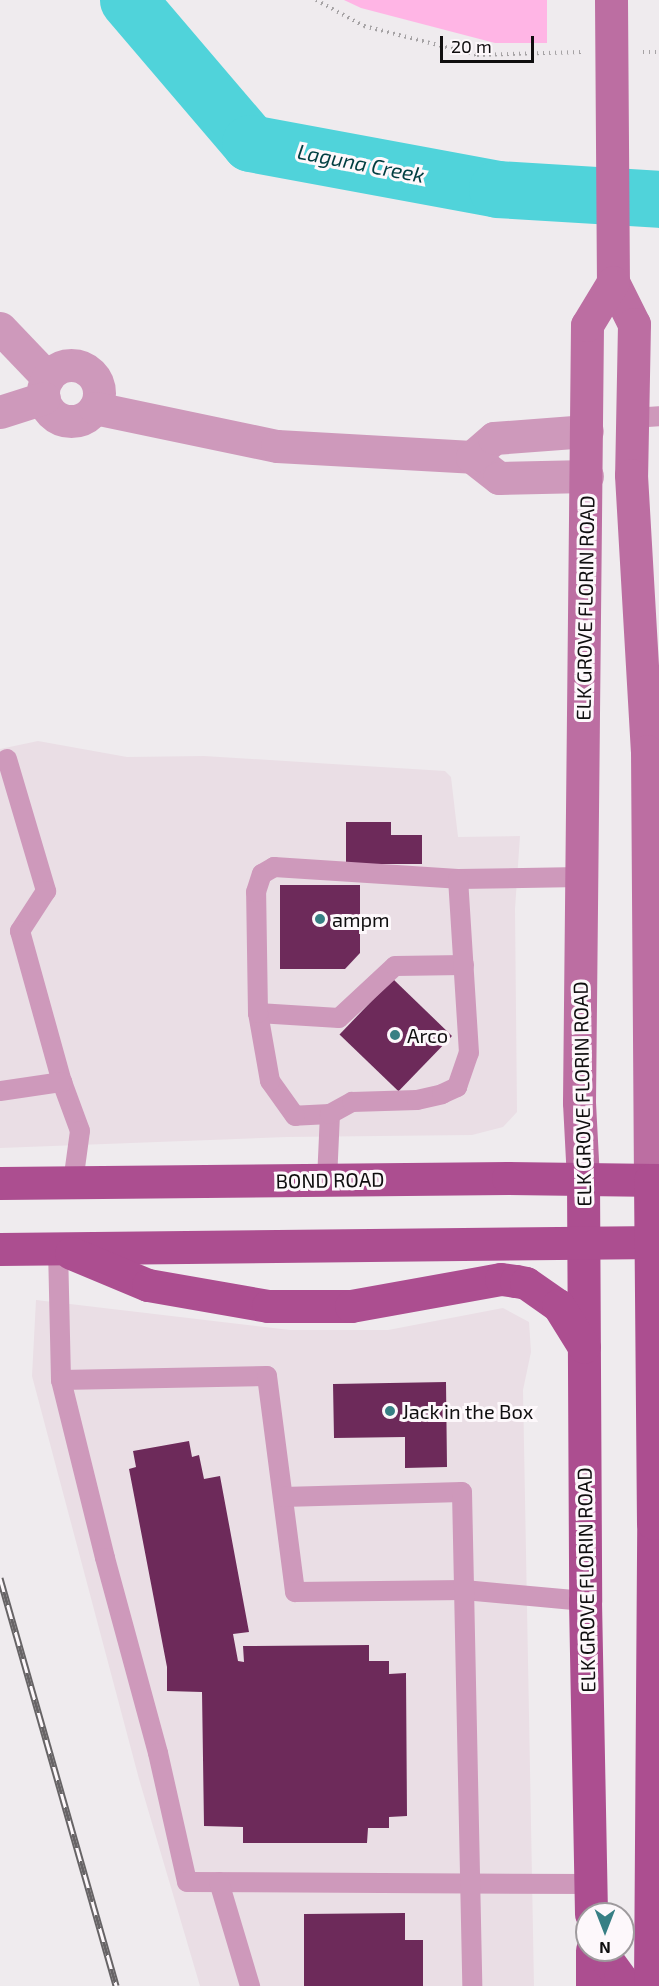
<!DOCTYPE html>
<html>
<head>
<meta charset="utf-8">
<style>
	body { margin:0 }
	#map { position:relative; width:659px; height:1986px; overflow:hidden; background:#efebee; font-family:"Exo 2",sans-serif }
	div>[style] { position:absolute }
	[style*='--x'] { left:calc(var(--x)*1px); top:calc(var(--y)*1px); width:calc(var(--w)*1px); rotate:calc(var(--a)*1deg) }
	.built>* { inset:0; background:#eadee5 }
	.green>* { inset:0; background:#ffb5e5 }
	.river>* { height:57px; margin:-28.5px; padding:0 28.5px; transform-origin:28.5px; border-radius:28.5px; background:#50d3da }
	.building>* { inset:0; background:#6d2a5a; transform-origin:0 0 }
	.path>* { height:4px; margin-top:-2px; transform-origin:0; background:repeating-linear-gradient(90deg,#a6a3a5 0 1.5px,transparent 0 6px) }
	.service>* { height:20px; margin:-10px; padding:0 10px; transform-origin:10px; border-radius:10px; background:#ce99bb }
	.minor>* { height:33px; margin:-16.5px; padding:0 16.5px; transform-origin:16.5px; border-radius:16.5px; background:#ce99bb }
	.minor>.ring { margin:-16.5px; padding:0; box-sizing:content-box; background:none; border:33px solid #ce99bb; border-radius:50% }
	.secondary>* { height:33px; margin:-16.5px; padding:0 16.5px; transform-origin:16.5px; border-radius:16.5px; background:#bc6ea2 }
	.primary>* { height:33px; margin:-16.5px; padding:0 16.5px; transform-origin:16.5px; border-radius:16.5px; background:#ac4e90 }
	.rail>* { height:7px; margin-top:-3.5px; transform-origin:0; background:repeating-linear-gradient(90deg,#fdf8fb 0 14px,#676466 0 28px); box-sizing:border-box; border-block:2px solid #676466 }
	.dots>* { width:16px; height:16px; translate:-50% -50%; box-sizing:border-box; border:3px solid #fdf8fb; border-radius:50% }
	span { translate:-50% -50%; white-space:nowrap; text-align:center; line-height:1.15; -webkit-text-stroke:6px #fdf8fb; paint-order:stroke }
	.street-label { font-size:20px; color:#0f0e0f }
	.poi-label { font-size:20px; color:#0f0e0f }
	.left { translate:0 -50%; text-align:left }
	.water-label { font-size:21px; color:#003e41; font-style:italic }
	.north { position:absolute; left:575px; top:1902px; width:60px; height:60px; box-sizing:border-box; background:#fdf8fb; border:2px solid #9e9a9d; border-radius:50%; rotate:180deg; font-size:16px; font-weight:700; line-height:24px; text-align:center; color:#0f0e0f }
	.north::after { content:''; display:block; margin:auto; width:21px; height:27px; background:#377f84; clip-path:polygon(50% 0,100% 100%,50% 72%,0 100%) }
	.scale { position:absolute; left:440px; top:36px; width:94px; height:27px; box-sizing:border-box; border:3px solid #0f0e0f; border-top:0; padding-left:8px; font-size:18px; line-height:21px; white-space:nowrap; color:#0f0e0f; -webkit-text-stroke:4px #fdf8fb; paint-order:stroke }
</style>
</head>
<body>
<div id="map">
	<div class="built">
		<i style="clip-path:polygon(38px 741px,127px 757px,204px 756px,445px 771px,451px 777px,458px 837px,520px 836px,515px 909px,517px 1112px,503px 1127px,472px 1135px,287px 1137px,0 1148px,0 749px)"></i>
		<i style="clip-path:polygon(36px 1300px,290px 1330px,388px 1330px,503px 1308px,529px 1322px,531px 1352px,523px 1390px,534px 1986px,200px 1986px,139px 1779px,32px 1376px)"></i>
	</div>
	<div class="green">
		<i style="clip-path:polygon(344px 0,547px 0,547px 43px,495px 43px,361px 8px)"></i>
	</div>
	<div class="river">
		<i style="--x:128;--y:0;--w:188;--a:49.5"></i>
		<i style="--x:250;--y:143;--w:251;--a:10.5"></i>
		<i style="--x:497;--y:189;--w:162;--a:3.5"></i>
	</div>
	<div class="building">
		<i style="clip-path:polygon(346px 822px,391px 822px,391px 835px,422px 835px,422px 864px,346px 864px)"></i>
		<i style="clip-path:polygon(280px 885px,360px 885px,360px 953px,345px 969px,280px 969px)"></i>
		<i style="left:393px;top:979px;width:82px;height:77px;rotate:44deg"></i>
		<i style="clip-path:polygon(446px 1382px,447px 1467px,405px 1468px,405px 1437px,334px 1438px,333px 1384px)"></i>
		<i style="clip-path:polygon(189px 1441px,192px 1457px,199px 1455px,204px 1479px,220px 1476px,249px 1632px,233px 1634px,238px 1661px,244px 1662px,243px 1646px,369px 1645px,369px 1661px,389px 1661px,389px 1674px,406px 1673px,407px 1816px,389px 1817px,389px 1828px,368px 1828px,367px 1843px,243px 1843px,243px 1827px,204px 1826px,202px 1692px,167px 1691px,167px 1667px,129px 1469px,136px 1467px,133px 1451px)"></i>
		<i style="clip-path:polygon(405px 1913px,405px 1940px,423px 1940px,423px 1986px,304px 1986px,304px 1914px)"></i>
	</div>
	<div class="path">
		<i style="--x:316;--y:0;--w:55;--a:28.4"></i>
		<i style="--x:364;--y:26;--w:117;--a:14.4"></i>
		<i style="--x:477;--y:55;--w:104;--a:-1.7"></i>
		<i style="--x:643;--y:52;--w:16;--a:0"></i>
	</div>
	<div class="service">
		<i style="--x:633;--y:418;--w:26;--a:-4"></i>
		<i style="--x:7;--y:759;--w:138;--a:73.5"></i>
		<i style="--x:46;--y:891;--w:48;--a:123"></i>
		<i style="--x:20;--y:931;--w:157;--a:74.5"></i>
		<i style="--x:62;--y:1082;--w:52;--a:69.8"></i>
		<i style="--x:80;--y:1131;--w:51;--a:97.8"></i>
		<i style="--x:258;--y:1013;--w:81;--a:3.5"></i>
		<i style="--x:339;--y:1018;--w:76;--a:-42.9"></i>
		<i style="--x:395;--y:966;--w:69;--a:-0.8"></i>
		<i style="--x:0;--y:1091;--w:63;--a:-8.3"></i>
		<i style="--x:330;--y:1114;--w:35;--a:177"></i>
		<i style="--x:295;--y:1116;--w:43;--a:-125.5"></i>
		<i style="--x:270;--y:1081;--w:69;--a:-100"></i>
		<i style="--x:258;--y:1013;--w:121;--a:-90.9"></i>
		<i style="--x:256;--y:892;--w:19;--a:-72"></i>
		<i style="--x:262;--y:874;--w:14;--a:-30"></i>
		<i style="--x:274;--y:867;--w:184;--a:3.7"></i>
		<i style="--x:458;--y:879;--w:123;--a:-0.9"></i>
		<i style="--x:327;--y:1180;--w:66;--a:-87.4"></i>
		<i style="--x:330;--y:1114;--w:25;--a:-29"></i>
		<i style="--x:352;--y:1102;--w:65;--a:-1.8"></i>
		<i style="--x:417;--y:1100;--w:26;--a:-13"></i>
		<i style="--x:442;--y:1094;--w:17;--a:-25"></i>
		<i style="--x:457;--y:1087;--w:36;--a:-71"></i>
		<i style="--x:469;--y:1053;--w:174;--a:-93.6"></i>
		<i style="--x:58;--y:1248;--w:132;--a:88.7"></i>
		<i style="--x:61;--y:1380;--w:183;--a:76.1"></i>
		<i style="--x:105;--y:1558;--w:202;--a:74.8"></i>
		<i style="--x:158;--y:1753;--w:132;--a:77.3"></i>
		<i style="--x:187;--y:1882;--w:404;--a:0.3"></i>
		<i style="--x:61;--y:1380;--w:206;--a:-1.1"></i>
		<i style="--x:267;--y:1376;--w:218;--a:82.6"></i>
		<i style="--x:295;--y:1592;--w:169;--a:-0.7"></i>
		<i style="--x:464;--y:1590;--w:121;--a:5.2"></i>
		<i style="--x:283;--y:1497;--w:179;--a:-1.6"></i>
		<i style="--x:462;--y:1492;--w:494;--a:88.8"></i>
		<i style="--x:219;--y:1882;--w:109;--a:73.4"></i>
	</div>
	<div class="minor">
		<i style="--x:0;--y:328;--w:69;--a:46.2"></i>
		<i class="ring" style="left:43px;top:365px;width:23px;height:23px"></i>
		<i style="--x:95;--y:408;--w:186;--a:11.8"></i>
		<i style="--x:277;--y:446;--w:195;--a:3.2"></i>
		<i style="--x:472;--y:457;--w:34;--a:38"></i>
		<i style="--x:499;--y:478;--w:88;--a:-1.3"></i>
		<i style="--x:0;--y:412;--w:46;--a:-17.7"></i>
		<i style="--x:472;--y:457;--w:29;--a:-41"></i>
		<i style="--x:494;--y:438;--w:93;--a:-4.3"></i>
	</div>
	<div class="secondary">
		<i style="--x:611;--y:0;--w:282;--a:89.6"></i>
		<i style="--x:613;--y:282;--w:47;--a:63.4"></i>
		<i style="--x:634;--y:324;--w:151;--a:91.1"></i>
		<i style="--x:631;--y:475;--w:276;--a:86.7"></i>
		<i style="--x:647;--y:751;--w:429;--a:89.6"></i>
		<i style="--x:583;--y:1179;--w:77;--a:-93"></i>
		<i style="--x:579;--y:1102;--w:777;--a:-89.41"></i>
		<i style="--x:587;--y:325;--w:50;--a:-58.8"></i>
	</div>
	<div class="primary">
		<i style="--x:583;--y:1179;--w:422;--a:89.7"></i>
		<i style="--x:585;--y:1601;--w:313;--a:88.9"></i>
		<i style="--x:0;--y:1183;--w:508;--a:-0.56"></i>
		<i style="--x:508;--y:1178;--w:151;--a:0.8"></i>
		<i style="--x:0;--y:1249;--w:659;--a:-0.61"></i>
		<i style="--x:71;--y:1253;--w:83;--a:22.6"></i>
		<i style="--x:148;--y:1285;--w:122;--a:9.9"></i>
		<i style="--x:268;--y:1306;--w:83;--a:0"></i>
		<i style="--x:351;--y:1306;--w:152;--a:-10.2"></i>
		<i style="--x:501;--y:1279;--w:15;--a:8"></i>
		<i style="--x:516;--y:1281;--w:10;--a:11"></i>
		<i style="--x:526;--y:1283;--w:39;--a:35"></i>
		<i style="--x:558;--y:1305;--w:49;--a:58.2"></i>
		<i style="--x:592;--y:1950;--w:36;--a:90"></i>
		<i style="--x:600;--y:1950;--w:34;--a:54"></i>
		<i style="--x:620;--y:1978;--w:8;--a:90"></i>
		<i style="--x:650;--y:1986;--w:463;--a:-89.6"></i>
		<i style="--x:653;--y:1523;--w:343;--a:-90.5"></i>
	</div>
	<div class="rail">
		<i style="--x:0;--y:1578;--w:424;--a:74.1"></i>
	</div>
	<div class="dots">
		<i style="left:320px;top:919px;background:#377f84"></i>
		<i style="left:395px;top:1035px;background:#377f84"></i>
		<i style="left:390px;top:1411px;background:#377f84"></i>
	</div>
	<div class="street-label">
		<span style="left:585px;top:608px;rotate:-89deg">ELK GROVE FLORIN ROAD</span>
		<span style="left:582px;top:1094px;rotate:-91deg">ELK GROVE FLORIN ROAD</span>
		<span style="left:330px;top:1180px;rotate:-1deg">BOND ROAD</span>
		<span style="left:586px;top:1580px;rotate:-91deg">ELK GROVE FLORIN ROAD</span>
	</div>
	<div class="poi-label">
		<span class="left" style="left:332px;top:919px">ampm</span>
		<span class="left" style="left:407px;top:1035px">Arco</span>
		<span class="left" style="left:402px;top:1411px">Jack in the Box</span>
	</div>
	<div class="water-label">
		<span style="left:361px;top:163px;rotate:11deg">Laguna Creek</span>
	</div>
	<div class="north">N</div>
	<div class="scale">20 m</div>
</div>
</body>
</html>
